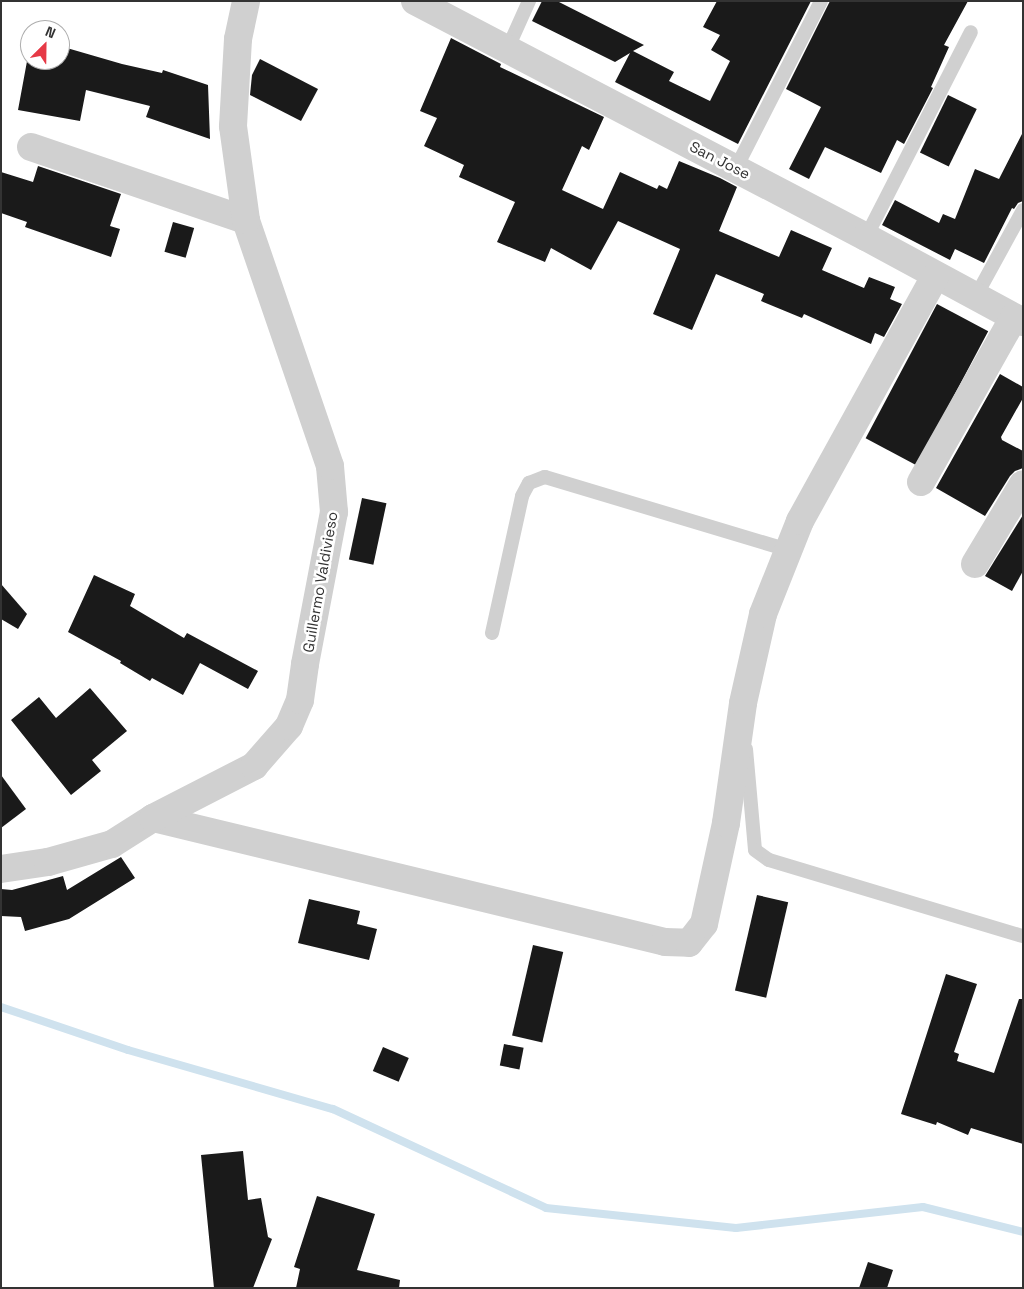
<!DOCTYPE html>
<html>
<head>
<meta charset="utf-8">
<style>
	body { margin:0 }
	#map { position:relative; width:1024px; height:1289px; overflow:hidden; background:#fff; font-family:"Space Grotesk",sans-serif }
	div>[style] { position:absolute }
	[style*='--x'] { left:calc(var(--x)*1px); top:calc(var(--y)*1px); width:calc(var(--w)*1px); rotate:calc(var(--a)*1deg) }
	.stream>* { height:8px; margin:-4px; padding:0 4px; transform-origin:4px; border-radius:4px; background:#cfe2ee }
	.building>* { inset:0; background:#1a1a1a; transform-origin:0 0 }
	.service>* { height:14px; margin:-7px; padding:0 7px; transform-origin:7px; border-radius:7px; background:#d0d0d0 }
	.minor>* { height:28px; margin:-14px; padding:0 14px; transform-origin:14px; border-radius:14px; background:#d0d0d0 }
	span { translate:-50% -50%; white-space:nowrap; text-align:center; line-height:1.15; -webkit-text-stroke:5px #fff; paint-order:stroke }
	.street-label { font-size:15px; color:#333 }
	.frame { position:absolute; inset:0; border:2px solid #333; pointer-events:none }
	.north { position:absolute; left:20px; top:20px; width:50px; height:50px; box-sizing:border-box; background:#fff; border:1px solid #adadad; border-radius:50%; rotate:23deg; font-size:14px; font-weight:700; line-height:20px; text-align:center; color:#333 }
	.north::after { content:''; display:block; margin:auto; width:18px; height:22px; background:#e63946; clip-path:polygon(50% 0,100% 100%,50% 72%,0 100%) }
</style>
</head>
<body>
<div id="map">
	<div class="stream">
		<i style="--x:1;--y:1007;--w:134;--a:18.7"></i>
		<i style="--x:128;--y:1050;--w:213;--a:16.1"></i>
		<i style="--x:333;--y:1109;--w:235;--a:24.9"></i>
		<i style="--x:546;--y:1208;--w:191;--a:6"></i>
		<i style="--x:736;--y:1228;--w:188;--a:-6.4"></i>
		<i style="--x:923;--y:1207;--w:103;--a:14"></i>
	</div>
	<div class="building">
		<i style="clip-path:polygon(542px 1px,557px 1px,644px 45px,633px 51px,674px 72px,669px 81px,710px 101px,730px 61px,711px 50px,720px 35px,703px 27px,717px 1px,811px 1px,738px 144px,615px 82px,630px 53px,615px 62px,532px 21px)"></i>
		<i style="clip-path:polygon(830px 1px,968px 1px,944px 45px,949px 47px,931px 87px,933px 88px,904px 144px,897px 140px,881px 173px,825px 147px,809px 179px,789px 169px,821px 107px,786px 89px)"></i>
		<i style="clip-path:polygon(451px 38px,501px 64px,500px 67px,604px 117px,589px 150px,582px 146px,562px 190px,603px 209px,620px 172px,657px 189px,659px 185px,667px 189px,679px 161px,720px 178px,737px 187px,719px 231px,779px 257px,791px 230px,832px 248px,822px 270px,864px 288px,869px 277px,895px 287px,890px 299px,902px 304px,884px 337px,875px 333px,871px 344px,804px 314px,802px 318px,761px 301px,764px 294px,716px 274px,692px 330px,653px 314px,680px 249px,618px 221px,591px 270px,551px 248px,545px 262px,497px 242px,515px 202px,459px 177px,464px 165px,424px 146px,437px 118px,420px 111px)"></i>
		<i style="clip-path:polygon(30px 45px,30px 60px,60px 60px,60px 46px,122px 64px,162px 73px,163px 70px,208px 85px,210px 139px,146px 117px,150px 106px,86px 90px,80px 121px,18px 110px)"></i>
		<i style="clip-path:polygon(260px 59px,318px 89px,301px 121px,250px 95px,252px 75px)"></i>
		<i style="left:948px;top:95px;width:32px;height:64px;rotate:26deg"></i>
		<i style="clip-path:polygon(1023px 132px,1023px 201px,1018px 203px,1014px 209px,1012px 208px,984px 263px,955px 249px,950px 260px,882px 225px,895px 200px,939px 223px,943px 214px,955px 219px,975px 169px,999px 179px)"></i>
		<i style="clip-path:polygon(38px 166px,121px 194px,110px 226px,120px 229px,111px 257px,25px 227px,27px 222px,1px 213px,1px 172px,33px 182px)"></i>
		<i style="left:173px;top:222px;width:22px;height:31px;rotate:16deg"></i>
		<i style="left:937px;top:304px;width:58px;height:152px;rotate:28deg"></i>
		<i style="clip-path:polygon(1000px 374px,1023px 387px,1023px 398px,1001px 437px,1002px 440px,1023px 451px,1023px 468px,1015px 471px,1010px 476px,985px 516px,936px 488px)"></i>
		<i style="left:362px;top:498px;width:25px;height:63px;rotate:12deg"></i>
		<i style="clip-path:polygon(1023px 515px,1023px 571px,1012px 591px,985px 576px)"></i>
		<i style="clip-path:polygon(94px 575px,135px 594px,130px 606px,184px 638px,187px 633px,258px 671px,248px 689px,200px 663px,183px 695px,152px 678px,150px 681px,120px 663px,121px 661px,68px 632px)"></i>
		<i style="clip-path:polygon(1px 584px,27px 614px,18px 629px,1px 619px)"></i>
		<i style="clip-path:polygon(90px 688px,127px 731px,92px 760px,101px 771px,71px 795px,11px 720px,39px 697px,56px 718px)"></i>
		<i style="clip-path:polygon(1px 775px,26px 809px,1px 828px)"></i>
		<i style="clip-path:polygon(121px 857px,135px 878px,69px 919px,25px 931px,21px 917px,1px 916px,1px 889px,12px 890px,63px 876px,67px 890px)"></i>
		<i style="left:757px;top:895px;width:32px;height:98px;rotate:13deg"></i>
		<i style="clip-path:polygon(309px 899px,360px 911px,357px 924px,377px 929px,369px 960px,298px 943px)"></i>
		<i style="left:533px;top:945px;width:31px;height:93px;rotate:13deg"></i>
		<i style="clip-path:polygon(946px 974px,977px 984px,954px 1052px,959px 1054px,957px 1061px,994px 1073px,1019px 999px,1023px 999px,1023px 1144px,971px 1128px,968px 1135px,937px 1122px,936px 1125px,901px 1114px)"></i>
		<i style="left:504px;top:1044px;width:20px;height:22px;rotate:11deg"></i>
		<i style="left:383px;top:1047px;width:28px;height:26px;rotate:23deg"></i>
		<i style="clip-path:polygon(243px 1151px,248px 1200px,261px 1198px,268px 1237px,272px 1239px,253px 1288px,214px 1288px,201px 1155px)"></i>
		<i style="clip-path:polygon(317px 1196px,375px 1214px,357px 1270px,400px 1280px,399px 1288px,296px 1288px,300px 1269px,294px 1267px)"></i>
		<i style="clip-path:polygon(868px 1262px,893px 1270px,887px 1288px,859px 1288px)"></i>
	</div>
	<div class="service">
		<i style="--x:507;--y:50;--w:54;--a:-65.8"></i>
		<i style="--x:736;--y:168;--w:187;--a:-63"></i>
		<i style="--x:866;--y:237;--w:230;--a:-62.9"></i>
		<i style="--x:976;--y:296;--w:98;--a:-61.3"></i>
		<i style="--x:492;--y:633;--w:140;--a:-77.6"></i>
		<i style="--x:522;--y:496;--w:15;--a:-62"></i>
		<i style="--x:529;--y:483;--w:17;--a:-21"></i>
		<i style="--x:545;--y:477;--w:255;--a:16.7"></i>
		<i style="--x:746;--y:749;--w:101;--a:84.9"></i>
		<i style="--x:755;--y:850;--w:17;--a:36"></i>
		<i style="--x:769;--y:860;--w:265;--a:16.7"></i>
	</div>
	<div class="minor">
		<i style="--x:415;--y:1;--w:509;--a:27.62"></i>
		<i style="--x:866;--y:237;--w:179;--a:28.4"></i>
		<i style="--x:31;--y:147;--w:227;--a:18.8"></i>
		<i style="--x:921;--y:482;--w:189;--a:-60.6"></i>
		<i style="--x:975;--y:564;--w:93;--a:-59"></i>
		<i style="--x:153;--y:818;--w:527;--a:13.61"></i>
		<i style="--x:665;--y:942;--w:24;--a:2"></i>
		<i style="--x:689;--y:943;--w:24;--a:-52"></i>
		<i style="--x:704;--y:924;--w:103;--a:-77.7"></i>
		<i style="--x:726;--y:823;--w:121;--a:-81.9"></i>
		<i style="--x:743;--y:703;--w:91;--a:-77.3"></i>
		<i style="--x:763;--y:614;--w:100;--a:-68.3"></i>
		<i style="--x:800;--y:521;--w:280;--a:-61.1"></i>
		<i style="--x:1;--y:869;--w:48;--a:-8.5"></i>
		<i style="--x:48;--y:862;--w:66;--a:-15.7"></i>
		<i style="--x:112;--y:844;--w:49;--a:-32.4"></i>
		<i style="--x:153;--y:818;--w:114;--a:-27.2"></i>
		<i style="--x:254;--y:766;--w:53;--a:-48.8"></i>
		<i style="--x:289;--y:726;--w:28;--a:-67"></i>
		<i style="--x:300;--y:700;--w:36;--a:-82"></i>
		<i style="--x:305;--y:664;--w:155;--a:-79.2"></i>
		<i style="--x:334;--y:512;--w:46;--a:-95"></i>
		<i style="--x:330;--y:466;--w:260;--a:-108.9"></i>
		<i style="--x:246;--y:220;--w:95;--a:-97.9"></i>
		<i style="--x:233;--y:126;--w:87;--a:-86.7"></i>
		<i style="--x:238;--y:39;--w:39;--a:-78"></i>
	</div>
	<div class="street-label">
		<span style="left:720px;top:160px;rotate:27deg">San Jose</span>
		<span style="left:320px;top:582px;rotate:-80deg">Guillermo Valdivieso</span>
	</div>
	<div class="frame"></div>
	<div class="north">N</div>
</div>
</body>
</html>
